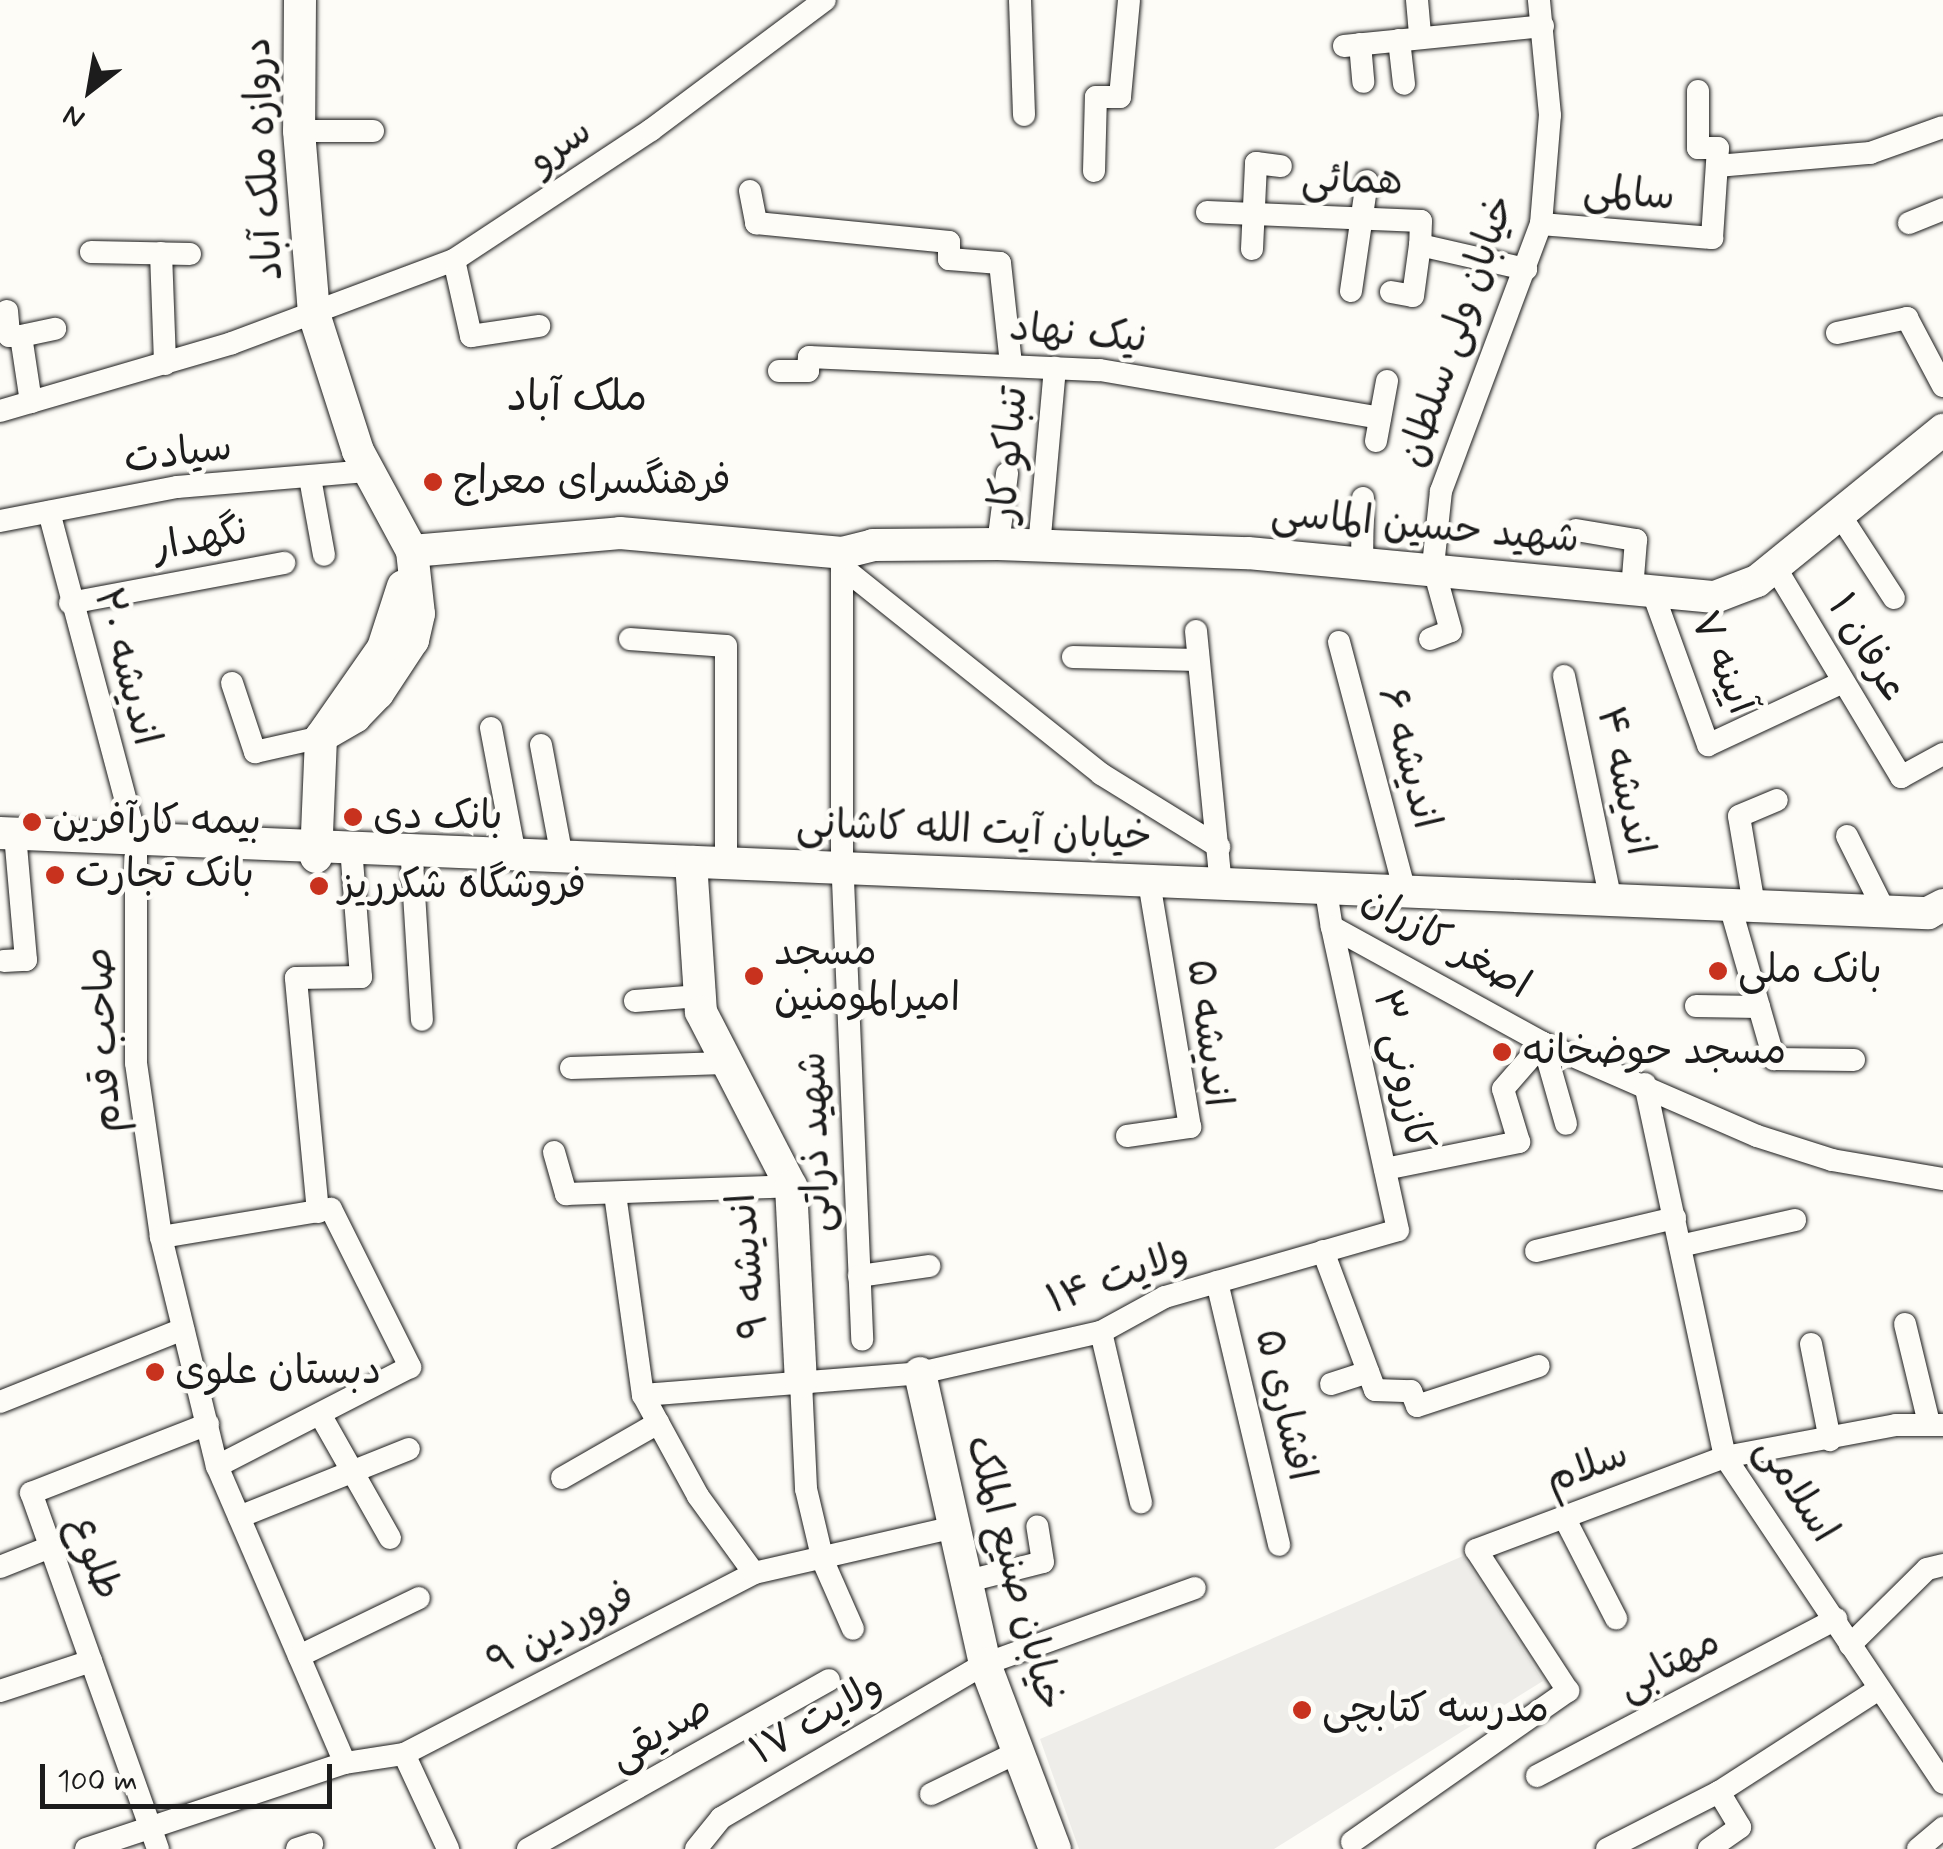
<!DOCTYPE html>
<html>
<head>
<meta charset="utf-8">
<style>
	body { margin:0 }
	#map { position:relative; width:1943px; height:1849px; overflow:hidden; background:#fdfcf7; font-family:Mynerve,"Playpen Sans Arabic",sans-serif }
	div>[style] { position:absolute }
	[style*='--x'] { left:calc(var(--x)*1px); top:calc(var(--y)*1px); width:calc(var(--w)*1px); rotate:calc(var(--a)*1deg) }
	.built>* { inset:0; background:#eeede9 }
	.roads { filter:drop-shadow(0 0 2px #1c1c1c) drop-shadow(0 0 2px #1c1c1c) }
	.street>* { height:22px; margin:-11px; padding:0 11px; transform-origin:11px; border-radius:11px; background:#fdfcf7 }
	.secondary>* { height:32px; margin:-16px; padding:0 16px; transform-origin:16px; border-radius:16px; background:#fdfcf7 }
	.dots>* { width:28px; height:28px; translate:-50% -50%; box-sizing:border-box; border:5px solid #fdfcf7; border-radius:50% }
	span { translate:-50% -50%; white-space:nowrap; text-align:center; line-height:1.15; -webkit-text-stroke:9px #fdfcf7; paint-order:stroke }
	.street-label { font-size:40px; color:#1c1c1c }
	.poi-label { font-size:40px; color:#1c1c1c }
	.left { translate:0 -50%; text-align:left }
	.neighbourhood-label { font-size:42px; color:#1c1c1c }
	.north { position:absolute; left:40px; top:40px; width:100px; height:100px; -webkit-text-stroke:8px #fdfcf7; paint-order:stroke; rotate:211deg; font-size:28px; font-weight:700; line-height:40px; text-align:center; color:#1c1c1c }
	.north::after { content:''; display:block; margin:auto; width:35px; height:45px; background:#1c1c1c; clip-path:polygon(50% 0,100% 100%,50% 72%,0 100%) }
	.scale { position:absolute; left:40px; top:1764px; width:292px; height:45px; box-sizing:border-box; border:5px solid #1c1c1c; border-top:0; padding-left:12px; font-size:30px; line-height:35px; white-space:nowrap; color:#1c1c1c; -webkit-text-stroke:8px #fdfcf7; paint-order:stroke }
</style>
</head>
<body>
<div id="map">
	<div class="built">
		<i style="clip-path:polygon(1463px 1556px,1543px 1681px,1274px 1849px,1079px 1849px,1040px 1739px)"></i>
	</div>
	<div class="roads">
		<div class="street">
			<i style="--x:1020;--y:0;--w:115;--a:88"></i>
			<i style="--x:1417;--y:0;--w:38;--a:85"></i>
			<i style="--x:1399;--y:40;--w:44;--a:83.5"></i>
			<i style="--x:1360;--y:44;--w:38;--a:85"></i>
			<i style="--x:1344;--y:46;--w:200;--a:-5.7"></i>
			<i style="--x:299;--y:131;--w:74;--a:0"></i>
			<i style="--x:1717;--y:166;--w:154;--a:-4.9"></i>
			<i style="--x:1870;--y:153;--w:77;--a:-19.6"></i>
			<i style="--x:1094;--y:171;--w:74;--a:-88.5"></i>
			<i style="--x:1096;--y:97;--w:24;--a:0"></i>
			<i style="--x:1120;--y:97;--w:97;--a:-84.7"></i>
			<i style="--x:750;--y:191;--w:33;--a:79"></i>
			<i style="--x:756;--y:223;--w:194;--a:5.6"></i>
			<i style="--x:949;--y:242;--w:17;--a:90"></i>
			<i style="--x:949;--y:259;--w:51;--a:4.5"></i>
			<i style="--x:1000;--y:263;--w:103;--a:83.8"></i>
			<i style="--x:1207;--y:212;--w:214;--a:2.4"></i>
			<i style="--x:1421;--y:221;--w:24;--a:92"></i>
			<i style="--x:1420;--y:245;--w:109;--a:12.8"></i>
			<i style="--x:1909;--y:223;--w:37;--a:-22"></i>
			<i style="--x:1541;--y:224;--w:172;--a:4.7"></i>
			<i style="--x:1712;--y:238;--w:90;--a:-86.2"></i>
			<i style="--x:1718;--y:148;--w:20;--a:180"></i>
			<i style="--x:1698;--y:148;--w:57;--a:-90"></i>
			<i style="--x:1252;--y:249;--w:86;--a:-87.3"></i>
			<i style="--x:1256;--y:163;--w:25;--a:7"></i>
			<i style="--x:91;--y:252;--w:99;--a:1.2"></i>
			<i style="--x:161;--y:253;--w:111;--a:87.9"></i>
			<i style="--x:454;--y:260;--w:78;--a:77.4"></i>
			<i style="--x:471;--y:336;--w:69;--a:-8.4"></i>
			<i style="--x:1351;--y:291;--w:111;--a:-81.7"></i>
			<i style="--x:1391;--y:292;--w:22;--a:10"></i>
			<i style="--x:1413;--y:296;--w:51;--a:-82.2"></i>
			<i style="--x:7;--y:311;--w:25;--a:85"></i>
			<i style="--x:9;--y:336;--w:12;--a:0"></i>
			<i style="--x:21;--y:336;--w:67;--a:81.4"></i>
			<i style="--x:1837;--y:333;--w:72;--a:-12.1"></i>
			<i style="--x:1907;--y:318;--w:77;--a:62.1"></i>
			<i style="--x:21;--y:336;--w:35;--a:-12"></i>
			<i style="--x:779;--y:371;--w:29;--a:0"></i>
			<i style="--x:808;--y:371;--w:14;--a:-86"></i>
			<i style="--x:809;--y:357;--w:291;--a:2.6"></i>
			<i style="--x:1100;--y:370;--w:284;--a:9.7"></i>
			<i style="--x:0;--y:411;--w:242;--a:-16.3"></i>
			<i style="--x:232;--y:343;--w:237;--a:-20.5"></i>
			<i style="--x:454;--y:260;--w:236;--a:-33.4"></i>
			<i style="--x:651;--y:130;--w:217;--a:-36.8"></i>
			<i style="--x:1376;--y:441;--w:61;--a:-79.6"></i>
			<i style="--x:310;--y:478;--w:78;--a:79.7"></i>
			<i style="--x:49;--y:512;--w:338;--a:75.1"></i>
			<i style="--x:136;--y:839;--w:224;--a:90"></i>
			<i style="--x:136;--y:1063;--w:176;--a:81.8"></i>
			<i style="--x:161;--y:1237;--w:236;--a:76.3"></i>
			<i style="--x:217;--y:1466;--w:323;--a:66.7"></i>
			<i style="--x:1840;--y:515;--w:99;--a:57"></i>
			<i style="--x:0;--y:521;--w:180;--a:-10.9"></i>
			<i style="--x:177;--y:487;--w:190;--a:-4.8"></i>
			<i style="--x:1576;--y:530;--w:61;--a:9.5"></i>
			<i style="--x:1636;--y:540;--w:50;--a:94.6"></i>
			<i style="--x:998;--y:544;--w:71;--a:-82.7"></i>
			<i style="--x:1039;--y:547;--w:180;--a:-84.9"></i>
			<i style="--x:842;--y:561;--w:307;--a:90"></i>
			<i style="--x:1362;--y:562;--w:64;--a:-89.1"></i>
			<i style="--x:842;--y:567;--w:332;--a:38.6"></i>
			<i style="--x:1101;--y:774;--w:139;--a:31.7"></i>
			<i style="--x:1775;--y:567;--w:245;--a:59"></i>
			<i style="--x:1901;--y:777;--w:48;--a:-28.7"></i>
			<i style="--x:1653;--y:593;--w:162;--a:70.1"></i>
			<i style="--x:1708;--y:745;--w:149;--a:-25"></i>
			<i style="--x:70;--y:603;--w:218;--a:-10.6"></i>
			<i style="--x:1196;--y:631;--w:255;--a:84.4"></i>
			<i style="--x:630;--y:639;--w:96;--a:4.2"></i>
			<i style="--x:726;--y:646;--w:217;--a:90"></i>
			<i style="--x:1430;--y:639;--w:22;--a:-21"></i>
			<i style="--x:1451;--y:631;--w:67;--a:-105.5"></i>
			<i style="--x:1433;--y:566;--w:75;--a:-83.9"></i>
			<i style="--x:1441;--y:491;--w:285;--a:-69.5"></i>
			<i style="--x:1541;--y:224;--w:109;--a:-85.3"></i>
			<i style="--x:1550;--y:115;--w:116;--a:-95.5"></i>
			<i style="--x:1339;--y:642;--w:259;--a:75.2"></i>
			<i style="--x:1073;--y:657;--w:124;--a:1.4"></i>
			<i style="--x:1564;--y:676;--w:230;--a:78.2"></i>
			<i style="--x:232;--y:683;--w:73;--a:71.6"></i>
			<i style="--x:255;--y:752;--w:68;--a:-12.8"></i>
			<i style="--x:491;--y:728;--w:129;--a:79.3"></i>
			<i style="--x:541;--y:745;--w:114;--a:79.4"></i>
			<i style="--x:1847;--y:836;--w:83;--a:63.4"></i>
			<i style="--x:412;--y:862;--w:158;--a:86.4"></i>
			<i style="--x:843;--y:880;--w:460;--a:87.6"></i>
			<i style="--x:1327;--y:897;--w:30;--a:81"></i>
			<i style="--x:1332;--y:927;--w:241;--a:28.8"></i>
			<i style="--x:1543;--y:1043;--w:233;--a:23.5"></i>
			<i style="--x:1757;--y:1136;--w:79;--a:17.7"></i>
			<i style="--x:1832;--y:1160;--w:113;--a:9.7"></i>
			<i style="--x:1754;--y:905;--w:90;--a:-99.6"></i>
			<i style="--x:1739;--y:816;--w:41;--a:-22.8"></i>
			<i style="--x:1733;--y:916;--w:149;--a:74"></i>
			<i style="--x:1774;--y:1059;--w:80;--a:0.7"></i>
			<i style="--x:4;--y:961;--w:22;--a:-3"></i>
			<i style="--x:26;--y:960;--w:115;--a:-95"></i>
			<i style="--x:635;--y:1001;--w:65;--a:-4.4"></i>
			<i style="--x:1696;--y:1006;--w:63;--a:0.9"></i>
			<i style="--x:1543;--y:1043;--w:84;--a:74.1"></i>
			<i style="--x:571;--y:1068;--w:154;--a:-1.9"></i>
			<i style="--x:1645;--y:1084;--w:381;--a:77.9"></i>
			<i style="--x:1725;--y:1457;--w:392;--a:56.2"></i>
			<i style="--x:1127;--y:1136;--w:64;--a:-8.1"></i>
			<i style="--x:1190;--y:1127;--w:237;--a:-99.5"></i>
			<i style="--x:554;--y:1152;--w:44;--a:74.1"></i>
			<i style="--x:566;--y:1194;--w:225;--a:-2"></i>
			<i style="--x:1385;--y:1169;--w:137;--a:-11.4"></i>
			<i style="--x:1519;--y:1142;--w:55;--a:-106.8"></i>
			<i style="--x:1503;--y:1089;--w:61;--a:-49"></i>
			<i style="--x:615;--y:1194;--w:203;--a:82.1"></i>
			<i style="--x:643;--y:1395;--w:115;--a:61.4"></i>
			<i style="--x:698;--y:1496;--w:95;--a:54"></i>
			<i style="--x:318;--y:1212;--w:235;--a:-95.4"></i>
			<i style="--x:296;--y:978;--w:65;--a:-0.9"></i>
			<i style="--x:361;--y:977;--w:118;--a:-94.4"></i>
			<i style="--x:161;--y:1237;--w:172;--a:-9.4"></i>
			<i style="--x:331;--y:1209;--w:177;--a:63.4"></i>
			<i style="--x:410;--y:1367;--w:217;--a:152.8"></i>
			<i style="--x:1680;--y:1246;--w:118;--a:-12.7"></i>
			<i style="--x:1323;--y:1251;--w:148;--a:69.5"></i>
			<i style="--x:1375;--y:1390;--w:36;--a:2"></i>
			<i style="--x:1411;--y:1391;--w:16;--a:68"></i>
			<i style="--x:1417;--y:1406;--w:128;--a:-18.2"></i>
			<i style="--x:1536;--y:1251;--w:143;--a:-13.4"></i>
			<i style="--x:859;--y:1276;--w:71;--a:-8.1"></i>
			<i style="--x:1217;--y:1282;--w:270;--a:76.7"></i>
			<i style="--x:1905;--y:1324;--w:102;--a:76.4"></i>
			<i style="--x:1101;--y:1332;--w:175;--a:76.8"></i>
			<i style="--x:1811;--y:1344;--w:98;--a:78.8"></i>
			<i style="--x:801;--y:1382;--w:107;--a:87.3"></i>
			<i style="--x:806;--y:1489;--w:74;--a:76.7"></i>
			<i style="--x:823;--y:1561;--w:74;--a:66.2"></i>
			<i style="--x:1331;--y:1384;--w:39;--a:-18"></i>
			<i style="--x:643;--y:1395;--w:278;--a:-4.5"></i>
			<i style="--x:920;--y:1373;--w:186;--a:-12.8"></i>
			<i style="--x:1101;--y:1332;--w:73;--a:-28.7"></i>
			<i style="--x:1165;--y:1297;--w:242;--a:-16"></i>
			<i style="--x:1398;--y:1230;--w:310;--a:-102.3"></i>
			<i style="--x:0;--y:1402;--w:197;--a:-21.7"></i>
			<i style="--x:321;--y:1416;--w:140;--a:60.5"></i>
			<i style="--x:562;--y:1478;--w:111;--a:-29.8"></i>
			<i style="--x:239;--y:1517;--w:183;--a:-21.8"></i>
			<i style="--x:1564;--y:1517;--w:114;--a:62.8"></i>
			<i style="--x:0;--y:1567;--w:54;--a:-21.8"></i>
			<i style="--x:968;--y:1581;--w:77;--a:-14.2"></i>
			<i style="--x:1043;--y:1562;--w:36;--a:-99"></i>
			<i style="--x:1850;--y:1645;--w:108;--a:-44.6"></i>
			<i style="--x:1927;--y:1569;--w:16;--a:-14"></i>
			<i style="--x:299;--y:1656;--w:133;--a:-25.8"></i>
			<i style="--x:0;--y:1691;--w:96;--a:-18.2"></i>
			<i style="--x:404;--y:1754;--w:105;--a:65.1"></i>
			<i style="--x:1537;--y:1776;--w:338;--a:-27.7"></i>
			<i style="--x:931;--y:1794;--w:97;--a:-25.8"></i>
			<i style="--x:1352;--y:1842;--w:264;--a:-35"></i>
			<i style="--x:1568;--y:1691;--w:168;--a:-123.1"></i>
			<i style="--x:1476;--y:1550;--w:266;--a:-20.5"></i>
			<i style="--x:1725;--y:1457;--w:174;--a:-10.6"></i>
			<i style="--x:1896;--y:1425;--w:47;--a:0"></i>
			<i style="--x:86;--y:1849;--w:273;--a:-18.4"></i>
			<i style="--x:345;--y:1763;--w:60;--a:-8.7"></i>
			<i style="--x:404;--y:1754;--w:394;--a:-27.3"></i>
			<i style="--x:754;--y:1573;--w:206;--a:-12.9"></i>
			<i style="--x:158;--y:1849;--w:378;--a:-109.6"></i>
			<i style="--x:31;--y:1493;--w:190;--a:-21.3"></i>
			<i style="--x:297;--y:1849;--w:16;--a:-18"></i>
			<i style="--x:528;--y:1849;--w:345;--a:-29.3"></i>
			<i style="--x:696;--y:1849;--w:40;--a:-51"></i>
			<i style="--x:721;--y:1818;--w:306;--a:-30.3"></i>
			<i style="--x:985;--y:1664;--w:223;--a:-19.9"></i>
			<i style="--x:1607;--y:1849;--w:126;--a:-27"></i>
			<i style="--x:1709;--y:1849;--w:38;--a:-35"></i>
			<i style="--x:1740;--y:1827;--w:41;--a:-121"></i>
			<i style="--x:1719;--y:1792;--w:188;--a:-32.8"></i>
			<i style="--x:1918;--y:1849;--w:33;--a:-40"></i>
		</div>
		<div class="secondary">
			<i style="--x:300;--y:0;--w:131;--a:90.4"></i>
			<i style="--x:299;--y:131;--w:184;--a:85.3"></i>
			<i style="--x:314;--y:314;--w:144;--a:72.2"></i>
			<i style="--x:358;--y:451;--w:114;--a:61.6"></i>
			<i style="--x:412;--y:551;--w:63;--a:83.7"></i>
			<i style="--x:419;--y:614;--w:27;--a:103"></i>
			<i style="--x:413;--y:640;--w:64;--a:123.4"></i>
			<i style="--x:378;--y:693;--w:33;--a:134"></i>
			<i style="--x:355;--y:717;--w:39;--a:150"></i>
			<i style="--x:412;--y:551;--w:209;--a:-4.9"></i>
			<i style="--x:620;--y:533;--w:223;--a:5.1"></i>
			<i style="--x:842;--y:553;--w:32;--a:-14"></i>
			<i style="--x:873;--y:545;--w:125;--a:-0.5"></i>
			<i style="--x:998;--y:544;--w:250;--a:2.1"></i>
			<i style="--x:1248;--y:553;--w:469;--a:5.4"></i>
			<i style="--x:1715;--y:597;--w:45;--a:-20.9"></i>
			<i style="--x:1757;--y:581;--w:240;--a:-39.1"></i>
			<i style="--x:0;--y:833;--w:1930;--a:2.38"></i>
			<i style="--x:1928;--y:913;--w:17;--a:-28"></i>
			<i style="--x:316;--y:857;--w:120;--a:-87.6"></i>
			<i style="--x:321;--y:737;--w:108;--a:-55.1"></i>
			<i style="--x:383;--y:648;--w:65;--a:-72.1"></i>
			<i style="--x:691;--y:862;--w:150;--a:86.2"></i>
			<i style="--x:701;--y:1012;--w:196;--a:62.7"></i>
			<i style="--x:791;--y:1186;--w:196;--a:87.1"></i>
			<i style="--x:920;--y:1373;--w:298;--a:77.4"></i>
			<i style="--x:985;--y:1664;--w:198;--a:69.3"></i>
		</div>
	</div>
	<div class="dots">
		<i style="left:433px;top:482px;background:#c8321e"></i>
		<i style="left:353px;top:817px;background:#c8321e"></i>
		<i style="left:32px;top:822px;background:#c8321e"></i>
		<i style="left:55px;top:875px;background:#c8321e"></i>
		<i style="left:319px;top:886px;background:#c8321e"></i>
		<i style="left:1718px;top:971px;background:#c8321e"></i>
		<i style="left:754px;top:976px;background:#c8321e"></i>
		<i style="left:1502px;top:1052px;background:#c8321e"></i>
		<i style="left:155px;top:1372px;background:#c8321e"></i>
		<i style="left:1302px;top:1710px;background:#c8321e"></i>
	</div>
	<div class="street-label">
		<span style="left:560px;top:146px;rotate:-34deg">سرو</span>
		<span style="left:264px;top:159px;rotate:-93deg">دروازه ملک آباد</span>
		<span style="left:1352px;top:181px;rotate:2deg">همائی</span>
		<span style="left:1629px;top:194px;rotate:5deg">سالمی</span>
		<span style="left:1457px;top:331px;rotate:-71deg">خیابان ولی سلطان</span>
		<span style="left:1078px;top:334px;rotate:5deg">نیک نهاد</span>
		<span style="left:178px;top:454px;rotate:-7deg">سیادت</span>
		<span style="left:1009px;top:454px;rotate:-85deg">تنباکو کار</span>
		<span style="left:1425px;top:527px;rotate:5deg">شهید حسین الماسی</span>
		<span style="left:200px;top:540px;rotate:-11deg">نگهدار</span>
		<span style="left:1867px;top:648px;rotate:59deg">عرفان ۱</span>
		<span style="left:1722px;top:663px;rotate:67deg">آیینه ۷</span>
		<span style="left:126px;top:667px;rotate:75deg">اندیشه ۲۰</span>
		<span style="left:1408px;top:758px;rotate:75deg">اندیشه ۶</span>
		<span style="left:1624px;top:781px;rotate:78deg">اندیشه ۴</span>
		<span style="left:974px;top:831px;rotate:2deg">خیابان آیت الله کاشانی</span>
		<span style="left:1446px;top:943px;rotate:30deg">اصغر کازران</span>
		<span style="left:1208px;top:1033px;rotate:83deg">اندیشه ۵</span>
		<span style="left:104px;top:1040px;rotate:-93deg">صاحب قدم</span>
		<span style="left:1402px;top:1070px;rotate:78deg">کازرونی ۳</span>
		<span style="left:816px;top:1142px;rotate:-92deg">شهید ذراتی</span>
		<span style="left:749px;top:1266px;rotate:-95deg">اندیشه ۹</span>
		<span style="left:1118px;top:1278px;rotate:-20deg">ولایت ۱۴</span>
		<span style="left:1284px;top:1405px;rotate:77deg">افشاری ۵</span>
		<span style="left:1587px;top:1468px;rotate:-21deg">سلام</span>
		<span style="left:1796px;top:1490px;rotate:57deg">اسلامی</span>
		<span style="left:94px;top:1558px;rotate:70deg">طلوع</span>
		<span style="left:1014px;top:1573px;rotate:75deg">خیابان صنیع الملک</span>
		<span style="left:561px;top:1630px;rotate:-27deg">فروردین ۹</span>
		<span style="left:1669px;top:1665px;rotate:-28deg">مهتابی</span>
		<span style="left:817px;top:1719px;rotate:-30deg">ولایت ۱۷</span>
		<span style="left:661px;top:1733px;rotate:-30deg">صدیقی</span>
	</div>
	<div class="poi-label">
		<span class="left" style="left:453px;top:482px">فرهنگسرای معراج</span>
		<span class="left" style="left:373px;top:817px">بانک دی</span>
		<span class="left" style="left:52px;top:822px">بیمه کارآفرین</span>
		<span class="left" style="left:75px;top:875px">بانک تجارت</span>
		<span class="left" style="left:339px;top:886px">فروشگاه شکرریز</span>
		<span class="left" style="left:774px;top:976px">مسجد<br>امیرالمومنین</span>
		<span class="left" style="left:1738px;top:971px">بانک ملی</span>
		<span class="left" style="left:1522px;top:1052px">مسجد حوضخانه</span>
		<span class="left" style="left:175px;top:1372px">دبستان علوی</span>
		<span class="left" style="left:1322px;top:1710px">مدرسه کتابچی</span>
	</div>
	<div class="neighbourhood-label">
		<span style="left:577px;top:399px">ملک آباد</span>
	</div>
	<div class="north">N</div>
	<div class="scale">100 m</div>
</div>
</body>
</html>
